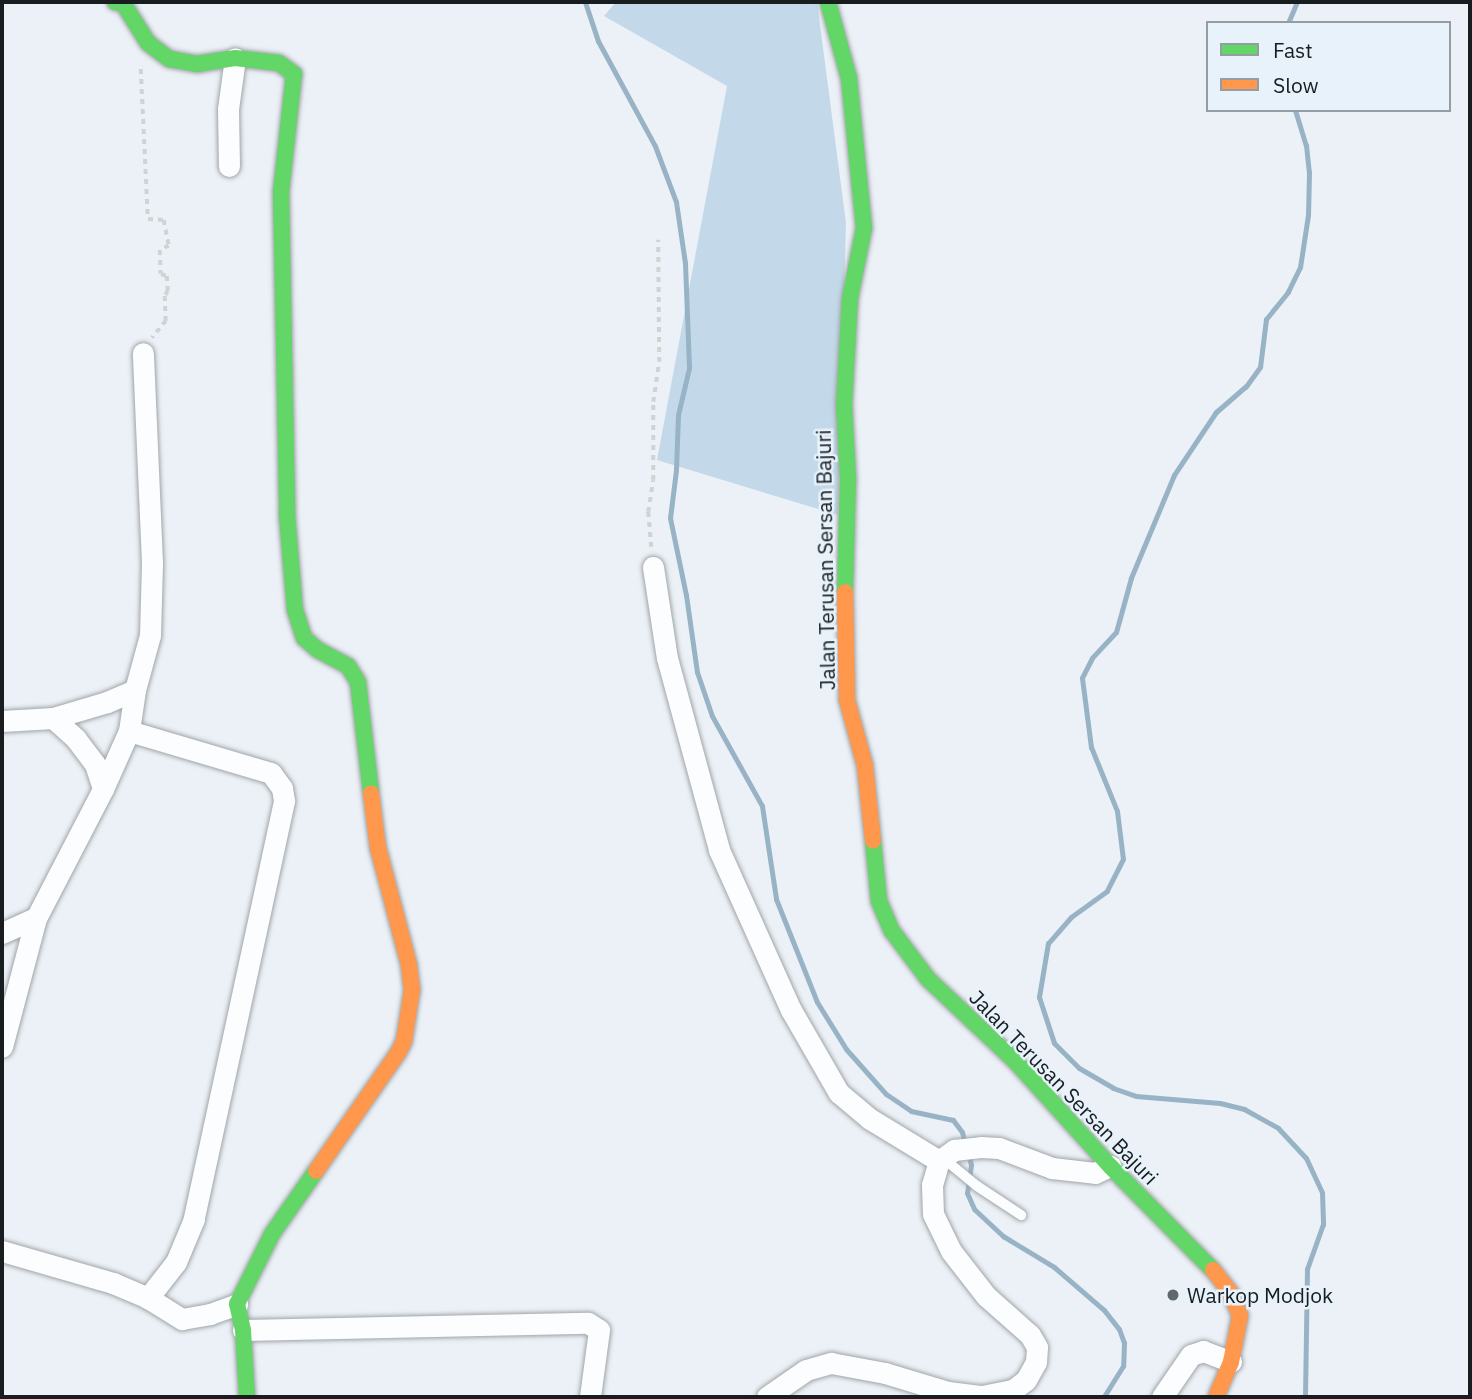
<!DOCTYPE html>
<html>
<head>
<meta charset="utf-8">
<style>
	body { margin:0 }
	#map { position:relative; width:1472px; height:1399px; overflow:hidden; background:#ebf1f6; font-family:"IBM Plex Sans",sans-serif }
	div>[style] { position:absolute }
	[style*='--x'] { left:calc(var(--x)*1px); top:calc(var(--y)*1px); width:calc(var(--w)*1px); rotate:calc(var(--a)*1deg) }
	.forest>* { inset:0; background:#c3d9e9 }
	.stream>* { height:5px; margin:-2.5px; padding:0 2.5px; transform-origin:2.5px; border-radius:2.5px; background:#99b3c6 }
	.path>* { height:3.5px; margin-top:-1.75px; transform-origin:0; background:repeating-linear-gradient(90deg,#d1d2d4 0 5px,transparent 0 10px) }
	.roads { filter:drop-shadow(0 0 2px #a1a5a9) drop-shadow(0 0 2px #a1a5a9) }
	.lane>* { height:10px; margin:-5px; padding:0 5px; transform-origin:5px; border-radius:5px; background:#fcfdfe }
	.street>* { height:21px; margin:-10.5px; padding:0 10.5px; transform-origin:10.5px; border-radius:10.5px; background:#fcfdfe }
	.fast>* { height:16px; margin:-8px; padding:0 8px; transform-origin:8px; border-radius:8px; background:#63d668 }
	.slow>* { height:16px; margin:-8px; padding:0 8px; transform-origin:8px; border-radius:8px; background:#ff974d }
	.dots>* { width:19px; height:19px; translate:-50% -50%; box-sizing:border-box; border:4px solid #e7f2fb; border-radius:50% }
	span { translate:-50% -50%; white-space:nowrap; text-align:center; line-height:1.15; -webkit-text-stroke:5px #e7f2fb; paint-order:stroke }
	.street-label { font-size:21px; color:#181d20 }
	.poi-label { font-size:21px; color:#181d20 }
	.left { translate:0 -50%; text-align:left }
	.frame { position:absolute; inset:0; border:4px solid #181d20; pointer-events:none }
	.legend { position:absolute; left:1206px; top:21px; width:245px; height:91px; box-sizing:border-box; background:#e7f2fb; border:2px solid #949da3; margin:0; padding:9px 12px; list-style:none; font-size:21px; color:#181d20 }
	.legend li { display:flex; align-items:center; gap:14px; height:35px }
	.legend b { width:35px; border:2px solid #949da3 }
</style>
</head>
<body>
<div id="map">
	<div class="forest">
		<i style="clip-path:polygon(616px 2px,817px 2px,846px 223px,838px 515px,657px 460px,727px 86px,604px 16px)"></i>
	</div>
	<div class="stream">
		<i style="--x:585;--y:2;--w:41;--a:71.6"></i>
		<i style="--x:598;--y:41;--w:119;--a:61.5"></i>
		<i style="--x:655;--y:146;--w:60;--a:69.4"></i>
		<i style="--x:676;--y:202;--w:62;--a:81.6"></i>
		<i style="--x:685;--y:263;--w:105;--a:87.8"></i>
		<i style="--x:689;--y:368;--w:48;--a:103.2"></i>
		<i style="--x:678;--y:415;--w:55;--a:92.1"></i>
		<i style="--x:676;--y:470;--w:48;--a:97.1"></i>
		<i style="--x:670;--y:518;--w:79;--a:78.3"></i>
		<i style="--x:686;--y:595;--w:78;--a:81.9"></i>
		<i style="--x:697;--y:672;--w:46;--a:71.2"></i>
		<i style="--x:712;--y:716;--w:103;--a:60.9"></i>
		<i style="--x:762;--y:806;--w:94;--a:81.4"></i>
		<i style="--x:776;--y:899;--w:111;--a:68.3"></i>
		<i style="--x:817;--y:1002;--w:55;--a:58.3"></i>
		<i style="--x:846;--y:1049;--w:60;--a:48.4"></i>
		<i style="--x:886;--y:1094;--w:30;--a:34"></i>
		<i style="--x:911;--y:1111;--w:43;--a:12.1"></i>
		<i style="--x:953;--y:1120;--w:15;--a:53"></i>
		<i style="--x:962;--y:1132;--w:12;--a:76"></i>
		<i style="--x:1288;--y:23;--w:23;--a:-67"></i>
		<i style="--x:1295;--y:110;--w:37;--a:73"></i>
		<i style="--x:1306;--y:145;--w:27;--a:84"></i>
		<i style="--x:1309;--y:172;--w:43;--a:91.3"></i>
		<i style="--x:1308;--y:215;--w:53;--a:98.7"></i>
		<i style="--x:1300;--y:267;--w:28;--a:116"></i>
		<i style="--x:1288;--y:292;--w:35;--a:129"></i>
		<i style="--x:1266;--y:319;--w:48;--a:97.1"></i>
		<i style="--x:1260;--y:367;--w:24;--a:126"></i>
		<i style="--x:1246;--y:386;--w:40;--a:139"></i>
		<i style="--x:1216;--y:412;--w:76;--a:123.7"></i>
		<i style="--x:1174;--y:475;--w:112;--a:112.7"></i>
		<i style="--x:1131;--y:578;--w:56;--a:105.5"></i>
		<i style="--x:1116;--y:632;--w:35;--a:133"></i>
		<i style="--x:1092;--y:658;--w:22;--a:117"></i>
		<i style="--x:1082;--y:678;--w:70;--a:82.6"></i>
		<i style="--x:1091;--y:747;--w:69;--a:67.9"></i>
		<i style="--x:1117;--y:811;--w:48;--a:82.9"></i>
		<i style="--x:1123;--y:859;--w:36;--a:117"></i>
		<i style="--x:1107;--y:891;--w:44;--a:144.2"></i>
		<i style="--x:1071;--y:917;--w:35;--a:131"></i>
		<i style="--x:1048;--y:943;--w:55;--a:99.5"></i>
		<i style="--x:1039;--y:997;--w:48;--a:71.9"></i>
		<i style="--x:1054;--y:1043;--w:35;--a:45"></i>
		<i style="--x:1079;--y:1068;--w:39;--a:30"></i>
		<i style="--x:1113;--y:1088;--w:24;--a:19"></i>
		<i style="--x:1136;--y:1096;--w:84;--a:4.8"></i>
		<i style="--x:1220;--y:1103;--w:25;--a:14"></i>
		<i style="--x:1244;--y:1109;--w:39;--a:29"></i>
		<i style="--x:1278;--y:1128;--w:41;--a:47"></i>
		<i style="--x:1306;--y:1158;--w:38;--a:65"></i>
		<i style="--x:1322;--y:1193;--w:31;--a:88"></i>
		<i style="--x:1323;--y:1224;--w:48;--a:109.6"></i>
		<i style="--x:1307;--y:1269;--w:128;--a:90.9"></i>
		<i style="--x:968;--y:1153;--w:12;--a:76"></i>
		<i style="--x:971;--y:1165;--w:28;--a:98"></i>
		<i style="--x:967;--y:1193;--w:17;--a:66"></i>
		<i style="--x:974;--y:1209;--w:40;--a:43"></i>
		<i style="--x:1003;--y:1236;--w:60;--a:31.3"></i>
		<i style="--x:1054;--y:1267;--w:66;--a:40.7"></i>
		<i style="--x:1104;--y:1310;--w:24;--a:52"></i>
		<i style="--x:1119;--y:1329;--w:15;--a:70"></i>
		<i style="--x:1124;--y:1343;--w:23;--a:92"></i>
		<i style="--x:1123;--y:1366;--w:36;--a:122"></i>
	</div>
	<div class="path">
		<i style="--x:141;--y:69;--w:150;--a:87.3"></i>
		<i style="--x:148;--y:219;--w:16;--a:4"></i>
		<i style="--x:164;--y:220;--w:26;--a:79"></i>
		<i style="--x:169;--y:246;--w:10;--a:156"></i>
		<i style="--x:160;--y:250;--w:24;--a:88"></i>
		<i style="--x:161;--y:274;--w:6;--a:18"></i>
		<i style="--x:167;--y:276;--w:15;--a:86"></i>
		<i style="--x:168;--y:291;--w:6;--a:121"></i>
		<i style="--x:165;--y:296;--w:25;--a:88"></i>
		<i style="--x:166;--y:321;--w:22;--a:129"></i>
		<i style="--x:651;--y:547;--w:35;--a:-95"></i>
		<i style="--x:648;--y:512;--w:32;--a:-81"></i>
		<i style="--x:653;--y:480;--w:78;--a:-90"></i>
		<i style="--x:653;--y:402;--w:40;--a:-81.5"></i>
		<i style="--x:659;--y:362;--w:122;--a:-90.5"></i>
	</div>
	<div class="roads">
		<div class="lane">
			<i style="--x:943;--y:1158;--w:44;--a:39.5"></i>
			<i style="--x:977;--y:1186;--w:53;--a:33.4"></i>
		</div>
		<div class="street">
			<i style="--x:229;--y:166;--w:57;--a:-91"></i>
			<i style="--x:228;--y:109;--w:51;--a:-82.2"></i>
			<i style="--x:653;--y:567;--w:92;--a:81.3"></i>
			<i style="--x:667;--y:658;--w:199;--a:74.8"></i>
			<i style="--x:719;--y:850;--w:175;--a:65.8"></i>
			<i style="--x:791;--y:1010;--w:96;--a:60"></i>
			<i style="--x:839;--y:1093;--w:40;--a:40"></i>
			<i style="--x:870;--y:1119;--w:81;--a:31.3"></i>
			<i style="--x:53;--y:718;--w:56;--a:-16.5"></i>
			<i style="--x:107;--y:702;--w:30;--a:-23"></i>
			<i style="--x:2;--y:721;--w:51;--a:-3.4"></i>
			<i style="--x:53;--y:718;--w:31;--a:42"></i>
			<i style="--x:76;--y:739;--w:31;--a:53"></i>
			<i style="--x:95;--y:764;--w:26;--a:72"></i>
			<i style="--x:103;--y:789;--w:145;--a:117.4"></i>
			<i style="--x:36;--y:918;--w:133;--a:104.8"></i>
			<i style="--x:129;--y:731;--w:148;--a:16.5"></i>
			<i style="--x:271;--y:773;--w:19;--a:54"></i>
			<i style="--x:282;--y:788;--w:13;--a:81"></i>
			<i style="--x:284;--y:801;--w:428;--a:102.2"></i>
			<i style="--x:194;--y:1219;--w:47;--a:112.7"></i>
			<i style="--x:176;--y:1262;--w:46;--a:127.9"></i>
			<i style="--x:103;--y:789;--w:64;--a:-65.9"></i>
			<i style="--x:129;--y:731;--w:41;--a:-81.7"></i>
			<i style="--x:135;--y:690;--w:57;--a:-74.7"></i>
			<i style="--x:150;--y:635;--w:73;--a:-88.4"></i>
			<i style="--x:152;--y:562;--w:209;--a:-92.5"></i>
			<i style="--x:2;--y:933;--w:37;--a:-24"></i>
			<i style="--x:2;--y:1251;--w:116;--a:16.1"></i>
			<i style="--x:113;--y:1283;--w:38;--a:23"></i>
			<i style="--x:148;--y:1298;--w:40;--a:32"></i>
			<i style="--x:182;--y:1319;--w:28;--a:-10"></i>
			<i style="--x:210;--y:1314;--w:29;--a:-20"></i>
			<i style="--x:243;--y:1330;--w:345;--a:-1.2"></i>
			<i style="--x:588;--y:1323;--w:13;--a:32"></i>
			<i style="--x:599;--y:1330;--w:68;--a:97.7"></i>
			<i style="--x:767;--y:1397;--w:47;--a:-34.7"></i>
			<i style="--x:806;--y:1370;--w:26;--a:-16"></i>
			<i style="--x:831;--y:1363;--w:55;--a:10.5"></i>
			<i style="--x:885;--y:1373;--w:66;--a:16.8"></i>
			<i style="--x:948;--y:1392;--w:34;--a:7"></i>
			<i style="--x:982;--y:1396;--w:32;--a:-11"></i>
			<i style="--x:1013;--y:1390;--w:16;--a:-38"></i>
			<i style="--x:1026;--y:1380;--w:21;--a:-61"></i>
			<i style="--x:1036;--y:1362;--w:15;--a:-86"></i>
			<i style="--x:1037;--y:1347;--w:14;--a:-120"></i>
			<i style="--x:1030;--y:1335;--w:59;--a:-138.4"></i>
			<i style="--x:986;--y:1296;--w:57;--a:-127.9"></i>
			<i style="--x:951;--y:1251;--w:41;--a:-115.9"></i>
			<i style="--x:933;--y:1214;--w:29;--a:-92"></i>
			<i style="--x:932;--y:1185;--w:25;--a:-74"></i>
			<i style="--x:939;--y:1161;--w:19;--a:-36"></i>
			<i style="--x:954;--y:1150;--w:27;--a:-6"></i>
			<i style="--x:981;--y:1147;--w:18;--a:3"></i>
			<i style="--x:999;--y:1148;--w:57;--a:20.7"></i>
			<i style="--x:1052;--y:1168;--w:43;--a:6.6"></i>
			<i style="--x:1095;--y:1173;--w:17;--a:-25"></i>
			<i style="--x:1162;--y:1397;--w:51;--a:-55.4"></i>
			<i style="--x:1191;--y:1355;--w:13;--a:-18"></i>
			<i style="--x:1203;--y:1351;--w:30;--a:21"></i>
		</div>
		<div class="fast">
			<i style="--x:115;--y:2;--w:8;--a:7"></i>
			<i style="--x:123;--y:3;--w:47;--a:58"></i>
			<i style="--x:148;--y:43;--w:26;--a:37"></i>
			<i style="--x:169;--y:59;--w:28;--a:10"></i>
			<i style="--x:197;--y:64;--w:38;--a:-9"></i>
			<i style="--x:235;--y:58;--w:44;--a:6.5"></i>
			<i style="--x:279;--y:63;--w:19;--a:36"></i>
			<i style="--x:294;--y:74;--w:118;--a:96.3"></i>
			<i style="--x:281;--y:191;--w:324;--a:88.9"></i>
			<i style="--x:287;--y:515;--w:95;--a:85.2"></i>
			<i style="--x:295;--y:610;--w:29;--a:72"></i>
			<i style="--x:304;--y:638;--w:18;--a:41"></i>
			<i style="--x:318;--y:650;--w:34;--a:28"></i>
			<i style="--x:348;--y:666;--w:19;--a:58"></i>
			<i style="--x:358;--y:682;--w:112;--a:83.3"></i>
			<i style="--x:828;--y:2;--w:79;--a:74.6"></i>
			<i style="--x:849;--y:78;--w:151;--a:84.3"></i>
			<i style="--x:864;--y:228;--w:71;--a:101.3"></i>
			<i style="--x:850;--y:298;--w:106;--a:93.2"></i>
			<i style="--x:844;--y:404;--w:73;--a:86.9"></i>
			<i style="--x:848;--y:477;--w:115;--a:91.5"></i>
			<i style="--x:873;--y:841;--w:60;--a:84.3"></i>
			<i style="--x:879;--y:901;--w:33;--a:67"></i>
			<i style="--x:892;--y:931;--w:60;--a:53.1"></i>
			<i style="--x:928;--y:979;--w:121;--a:43.3"></i>
			<i style="--x:1016;--y:1062;--w:140;--a:47.9"></i>
			<i style="--x:1110;--y:1166;--w:146;--a:45.3"></i>
			<i style="--x:247;--y:1397;--w:67;--a:-93.4"></i>
			<i style="--x:243;--y:1330;--w:27;--a:-103"></i>
			<i style="--x:237;--y:1304;--w:78;--a:-63.4"></i>
			<i style="--x:272;--y:1234;--w:77;--a:-55.1"></i>
		</div>
		<div class="slow">
			<i style="--x:845;--y:592;--w:108;--a:88.9"></i>
			<i style="--x:847;--y:700;--w:68;--a:74.7"></i>
			<i style="--x:865;--y:766;--w:75;--a:83.9"></i>
			<i style="--x:316;--y:1171;--w:144;--a:-55.2"></i>
			<i style="--x:398;--y:1053;--w:13;--a:-63"></i>
			<i style="--x:404;--y:1041;--w:52;--a:-81.1"></i>
			<i style="--x:412;--y:990;--w:25;--a:-97"></i>
			<i style="--x:409;--y:965;--w:121;--a:-104.8"></i>
			<i style="--x:378;--y:848;--w:55;--a:-97.3"></i>
			<i style="--x:1213;--y:1270;--w:28;--a:52"></i>
			<i style="--x:1230;--y:1292;--w:26;--a:67"></i>
			<i style="--x:1240;--y:1316;--w:47;--a:101.1"></i>
			<i style="--x:1231;--y:1362;--w:38;--a:113"></i>
		</div>
	</div>
	<div class="dots">
		<i style="left:1173px;top:1295px;background:#62676b"></i>
	</div>
	<div class="street-label">
		<span style="left:825px;top:560px;rotate:-91deg">Jalan Terusan Sersan Bajuri</span>
		<span style="left:1064px;top:1087px;rotate:46deg">Jalan Terusan Sersan Bajuri</span>
	</div>
	<div class="poi-label">
		<span class="left" style="left:1187px;top:1295px">Warkop Modjok</span>
	</div>
	<div class="frame"></div>
	<ul class="legend">
	<li><b style="height:9px;background:#63d668"></b>Fast</li>
	<li><b style="height:9px;background:#ff974d"></b>Slow</li>
	</ul>
</div>
</body>
</html>
